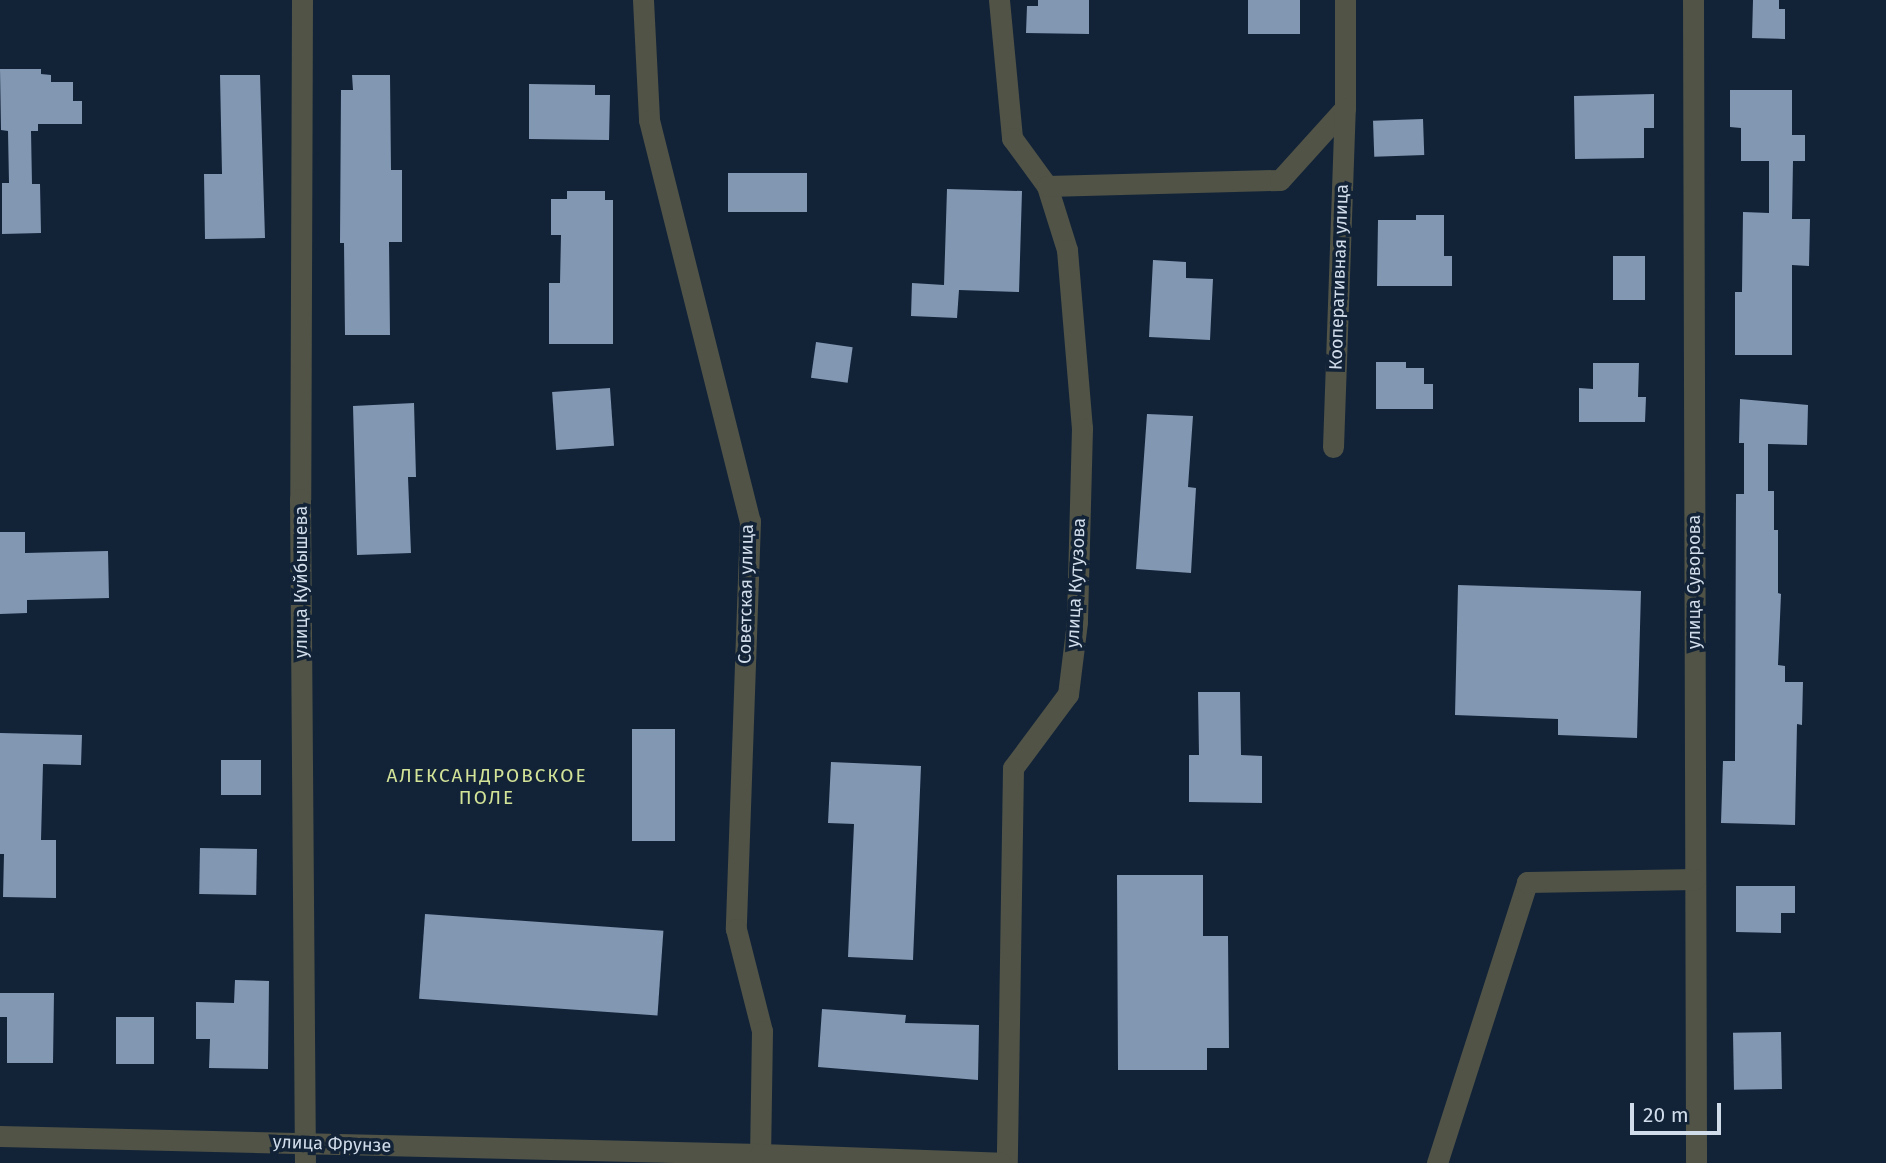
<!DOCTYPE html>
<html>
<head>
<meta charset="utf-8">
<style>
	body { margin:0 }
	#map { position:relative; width:1886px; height:1163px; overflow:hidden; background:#122338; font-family:"Fira Sans",sans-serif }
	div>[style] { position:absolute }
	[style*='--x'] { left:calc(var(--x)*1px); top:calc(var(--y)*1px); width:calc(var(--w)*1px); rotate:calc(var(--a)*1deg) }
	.building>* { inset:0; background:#8297b2; transform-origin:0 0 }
	.minor>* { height:21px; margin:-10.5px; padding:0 10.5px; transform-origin:10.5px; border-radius:10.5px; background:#505346 }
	span { translate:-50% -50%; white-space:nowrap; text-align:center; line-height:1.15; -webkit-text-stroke:7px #122338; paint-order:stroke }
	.street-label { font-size:18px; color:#d1dcea }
	.neighbourhood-label { font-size:19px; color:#d3e397; letter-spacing:2px }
	.scale { position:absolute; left:1630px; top:1103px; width:91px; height:32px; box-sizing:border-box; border:4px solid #d1dcea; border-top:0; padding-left:9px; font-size:21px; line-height:24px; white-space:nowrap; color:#d1dcea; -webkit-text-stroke:5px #122338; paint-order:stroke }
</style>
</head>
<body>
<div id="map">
	<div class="building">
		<i style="clip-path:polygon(1038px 0,1089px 0,1089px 34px,1026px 33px,1027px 6px,1038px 6px)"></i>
		<i style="left:1248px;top:0;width:52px;height:34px"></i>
		<i style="clip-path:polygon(1753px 0,1779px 0,1779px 9px,1785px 9px,1785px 39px,1752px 38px)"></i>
		<i style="clip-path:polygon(0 69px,41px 69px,41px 74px,51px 75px,51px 82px,73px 82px,73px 101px,82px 101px,82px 124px,38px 124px,38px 131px,31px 131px,32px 184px,40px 184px,41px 233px,2px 234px,2px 183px,9px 183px,8px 131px,1px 130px)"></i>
		<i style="clip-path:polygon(220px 75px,260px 75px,265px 238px,205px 239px,204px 174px,222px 174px)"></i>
		<i style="clip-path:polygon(352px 75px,390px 75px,391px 170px,402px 170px,402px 242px,389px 242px,390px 335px,345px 335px,344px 243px,340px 243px,341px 90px,353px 90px)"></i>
		<i style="clip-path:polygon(529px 84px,595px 85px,595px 95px,610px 95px,609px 140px,529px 139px)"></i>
		<i style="clip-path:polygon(1730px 90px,1792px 90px,1792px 135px,1805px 135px,1805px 161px,1793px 161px,1792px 219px,1810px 219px,1809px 266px,1792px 265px,1792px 355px,1735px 355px,1735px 292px,1742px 292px,1743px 212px,1769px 213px,1769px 161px,1741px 161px,1741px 128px,1730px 127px)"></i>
		<i style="clip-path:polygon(1654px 94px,1654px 128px,1644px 128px,1644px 158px,1575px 159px,1574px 96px)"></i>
		<i style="left:1423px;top:119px;width:36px;height:50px;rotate:88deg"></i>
		<i style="left:728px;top:173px;width:79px;height:39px"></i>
		<i style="clip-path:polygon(947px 189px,1022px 191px,1019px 292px,959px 290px,957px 318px,911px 316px,912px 283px,944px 285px)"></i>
		<i style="clip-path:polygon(567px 191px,605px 191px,605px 200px,613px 200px,613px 344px,549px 344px,549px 283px,560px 283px,561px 235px,551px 235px,551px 199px,567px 199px)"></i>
		<i style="clip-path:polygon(1416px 215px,1444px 215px,1444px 256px,1452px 256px,1452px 286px,1377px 286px,1378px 220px,1416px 220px)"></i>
		<i style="left:1613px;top:256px;width:32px;height:44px"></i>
		<i style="clip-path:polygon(1153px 260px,1186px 262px,1186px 278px,1213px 279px,1210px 340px,1149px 337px)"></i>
		<i style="left:816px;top:342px;width:37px;height:36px;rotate:8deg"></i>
		<i style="clip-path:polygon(1376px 362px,1406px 362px,1406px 368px,1424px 368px,1424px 384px,1433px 384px,1433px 409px,1376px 409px)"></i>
		<i style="clip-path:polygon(1593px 363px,1639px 363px,1638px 397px,1646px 397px,1645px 422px,1579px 422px,1579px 388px,1593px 389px)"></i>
		<i style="left:610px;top:388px;width:58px;height:58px;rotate:86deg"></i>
		<i style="clip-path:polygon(1740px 399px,1808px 405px,1807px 445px,1768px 444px,1768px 491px,1774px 491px,1774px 530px,1778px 530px,1778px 593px,1781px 594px,1778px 665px,1785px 666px,1785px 682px,1803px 682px,1802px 725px,1797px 724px,1795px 825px,1721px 823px,1723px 761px,1735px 761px,1736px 494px,1744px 494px,1744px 443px,1739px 443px)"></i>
		<i style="clip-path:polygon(414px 403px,416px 477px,408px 477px,411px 553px,357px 555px,353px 406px)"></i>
		<i style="clip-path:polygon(1147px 414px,1193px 416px,1188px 487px,1196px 488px,1191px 573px,1136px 569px)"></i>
		<i style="clip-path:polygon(0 532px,25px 532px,25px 553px,108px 551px,109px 598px,27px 600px,27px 613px,0 614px)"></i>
		<i style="clip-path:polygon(1458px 585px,1641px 591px,1637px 738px,1558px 735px,1558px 719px,1455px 715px)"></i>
		<i style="clip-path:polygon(1198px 692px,1240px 692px,1241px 755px,1262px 756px,1262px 803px,1189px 802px,1189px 755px,1199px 755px)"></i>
		<i style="left:632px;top:729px;width:43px;height:112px"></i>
		<i style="clip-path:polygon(0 733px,82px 735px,81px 765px,43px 764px,41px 840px,56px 840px,56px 898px,3px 897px,4px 854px,0 854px)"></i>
		<i style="left:221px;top:760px;width:40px;height:35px"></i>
		<i style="clip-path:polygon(831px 762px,921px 766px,913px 960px,848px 957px,854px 824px,828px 823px)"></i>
		<i style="left:200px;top:848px;width:57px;height:46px;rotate:1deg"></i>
		<i style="clip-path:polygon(1117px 875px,1203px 875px,1203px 936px,1228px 936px,1229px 1048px,1207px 1048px,1207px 1070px,1118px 1070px)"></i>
		<i style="clip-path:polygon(1736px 886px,1795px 886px,1795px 913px,1781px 913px,1781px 933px,1736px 932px)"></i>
		<i style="left:425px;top:914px;width:239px;height:85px;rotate:4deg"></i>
		<i style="clip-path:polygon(235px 980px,269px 981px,268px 1069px,209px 1068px,210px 1039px,196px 1039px,196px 1002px,234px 1003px)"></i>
		<i style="clip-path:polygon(0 993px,54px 993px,53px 1063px,7px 1063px,7px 1017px,0 1017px)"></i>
		<i style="clip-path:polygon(822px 1009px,906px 1015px,905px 1023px,979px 1025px,978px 1080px,818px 1067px)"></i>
		<i style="left:116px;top:1017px;width:38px;height:47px"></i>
		<i style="left:1781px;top:1032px;width:57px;height:48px;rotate:89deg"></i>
	</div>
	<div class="minor">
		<i style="--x:302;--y:0;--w:499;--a:90.2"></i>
		<i style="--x:300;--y:499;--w:664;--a:89.57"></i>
		<i style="--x:643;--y:0;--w:120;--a:87.1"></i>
		<i style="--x:649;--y:120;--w:414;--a:75.9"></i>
		<i style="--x:750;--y:521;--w:408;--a:92"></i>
		<i style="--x:736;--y:929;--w:105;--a:75.7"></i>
		<i style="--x:762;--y:1031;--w:123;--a:90.9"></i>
		<i style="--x:999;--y:0;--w:139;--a:84.6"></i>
		<i style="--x:1012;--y:138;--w:59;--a:53.9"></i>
		<i style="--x:1047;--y:186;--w:67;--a:72.6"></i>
		<i style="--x:1067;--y:250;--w:179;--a:85.2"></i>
		<i style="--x:1082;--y:428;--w:194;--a:91.5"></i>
		<i style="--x:1077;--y:622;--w:73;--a:97.1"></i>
		<i style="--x:1068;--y:694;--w:92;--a:126.6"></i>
		<i style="--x:1013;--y:768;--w:395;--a:90.9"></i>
		<i style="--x:1693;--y:0;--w:1163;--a:89.85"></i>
		<i style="--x:1047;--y:186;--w:233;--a:-1.5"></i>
		<i style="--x:1280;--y:180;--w:97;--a:-47.9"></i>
		<i style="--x:1345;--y:108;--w:108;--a:-90"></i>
		<i style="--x:1333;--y:447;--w:339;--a:-88"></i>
		<i style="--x:0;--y:1136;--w:760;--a:1.36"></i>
		<i style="--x:760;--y:1154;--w:241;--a:2.1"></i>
		<i style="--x:1437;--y:1163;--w:295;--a:-72.2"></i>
		<i style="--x:1527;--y:882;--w:168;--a:-1"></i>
	</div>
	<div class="street-label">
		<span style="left:1339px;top:277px;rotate:-88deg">Кооперативная улица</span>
		<span style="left:301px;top:582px;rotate:-90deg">улица Куйбышева</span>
		<span style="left:1694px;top:582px;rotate:-90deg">улица Суворова</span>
		<span style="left:1076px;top:583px;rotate:-87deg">улица Кутузова</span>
		<span style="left:746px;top:594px;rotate:-89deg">Советская улица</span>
		<span style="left:332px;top:1144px;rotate:2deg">улица Фрунзе</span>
	</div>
	<div class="neighbourhood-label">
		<span style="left:487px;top:787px">АЛЕКСАНДРОВСКОЕ<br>ПОЛЕ</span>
	</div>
	<div class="scale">20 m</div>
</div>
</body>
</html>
